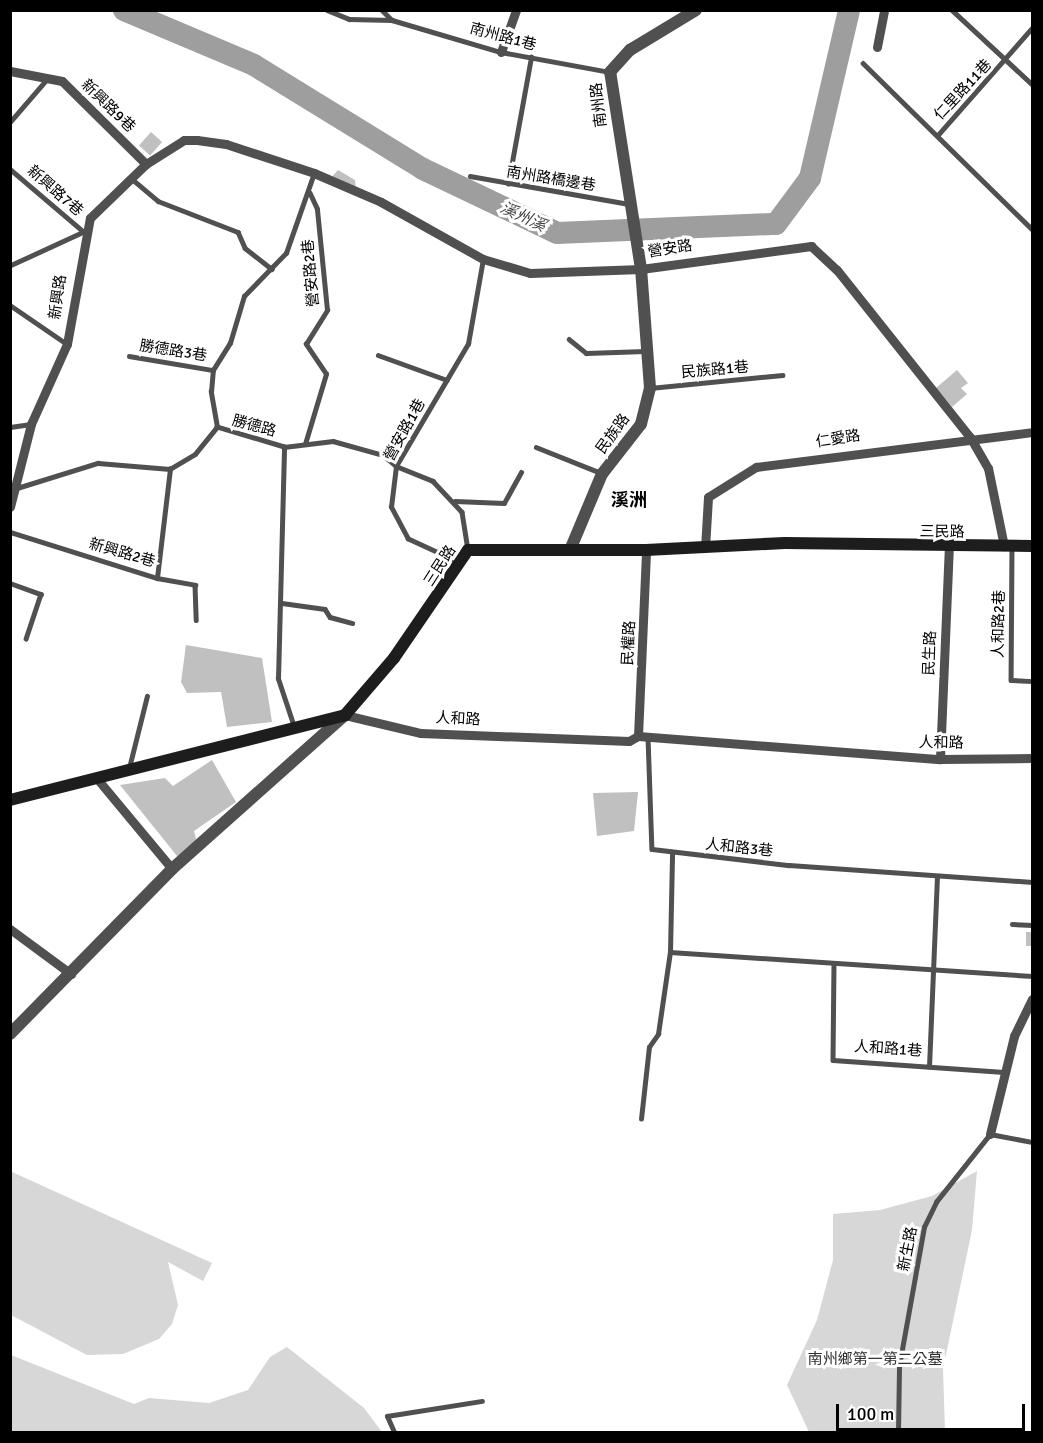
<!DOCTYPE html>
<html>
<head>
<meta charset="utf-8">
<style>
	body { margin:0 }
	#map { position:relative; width:1043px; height:1443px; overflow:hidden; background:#fff; font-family:Signika,"Noto Sans TC",sans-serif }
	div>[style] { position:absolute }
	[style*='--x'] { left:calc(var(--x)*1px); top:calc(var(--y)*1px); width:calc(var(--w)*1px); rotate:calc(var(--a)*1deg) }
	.green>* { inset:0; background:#d7d7d7 }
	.river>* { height:22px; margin:-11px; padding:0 11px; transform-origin:11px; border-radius:11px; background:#9e9e9e }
	.building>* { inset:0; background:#c0c0c0; transform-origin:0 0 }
	.service>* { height:4.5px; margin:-2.25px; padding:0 2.25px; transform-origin:2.25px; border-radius:2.25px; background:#505050 }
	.minor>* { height:9px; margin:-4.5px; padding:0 4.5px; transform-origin:4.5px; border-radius:4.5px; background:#505050 }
	.tertiary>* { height:12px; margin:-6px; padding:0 6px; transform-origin:6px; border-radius:6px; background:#505050 }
	.secondary>* { height:12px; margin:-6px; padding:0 6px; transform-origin:6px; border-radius:6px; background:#1d1d1d }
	span { translate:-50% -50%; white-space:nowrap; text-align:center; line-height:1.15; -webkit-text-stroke:6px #fff; paint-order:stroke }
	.street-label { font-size:15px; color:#000 }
	.park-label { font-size:15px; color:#2e2e2e }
	.water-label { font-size:16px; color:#3f3f3f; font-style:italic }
	.quarter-label { font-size:18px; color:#000; font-weight:700 }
	.frame { position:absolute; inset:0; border:12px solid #000; pointer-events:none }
	.scale { position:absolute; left:836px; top:1404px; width:189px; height:27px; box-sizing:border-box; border:3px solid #000; border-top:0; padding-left:8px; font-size:18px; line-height:21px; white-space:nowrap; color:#000; -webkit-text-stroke:4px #fff; paint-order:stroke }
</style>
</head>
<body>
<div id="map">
	<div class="green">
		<i style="clip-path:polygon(10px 1171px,212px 1263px,203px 1281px,168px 1262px,178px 1305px,172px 1324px,159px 1339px,123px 1354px,87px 1355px,11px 1315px)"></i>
		<i style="clip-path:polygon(977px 1171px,972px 1230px,943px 1369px,945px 1432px,809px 1432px,787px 1385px,817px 1320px,833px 1260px,833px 1214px,880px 1210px,932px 1196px)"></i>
		<i style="clip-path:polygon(287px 1347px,364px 1408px,382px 1432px,11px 1432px,11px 1355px,134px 1404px,149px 1398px,209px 1403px,248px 1390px,270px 1357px)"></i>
	</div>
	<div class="river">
		<i style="--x:124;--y:10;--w:141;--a:22.9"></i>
		<i style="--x:254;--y:65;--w:198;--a:31.6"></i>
		<i style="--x:423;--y:169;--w:148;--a:25.5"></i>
		<i style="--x:557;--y:233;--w:219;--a:-2.4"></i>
		<i style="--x:776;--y:224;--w:57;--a:-53.5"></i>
		<i style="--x:810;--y:178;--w:172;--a:-76.9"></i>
	</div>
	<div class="building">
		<i style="left:151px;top:132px;width:15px;height:18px;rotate:42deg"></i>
		<i style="clip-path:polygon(338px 170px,355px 180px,356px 191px,329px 180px)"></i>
		<i style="clip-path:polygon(957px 370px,968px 383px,961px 388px,967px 394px,952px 407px,936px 388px)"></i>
		<i style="clip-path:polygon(186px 645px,262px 658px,272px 722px,227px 727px,221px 692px,187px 693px,181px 682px)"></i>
		<i style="clip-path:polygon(212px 760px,236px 802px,194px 831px,197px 843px,177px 856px,120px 785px,165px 778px,173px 786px)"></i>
		<i style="clip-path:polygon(638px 792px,634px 831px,597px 836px,593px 793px)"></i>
		<i style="left:1026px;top:932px;width:6px;height:14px"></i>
	</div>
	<div class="service">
		<i style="--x:327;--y:10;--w:24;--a:22"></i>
		<i style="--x:349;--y:19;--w:43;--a:1.3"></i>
		<i style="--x:392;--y:20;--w:114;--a:16.4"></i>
		<i style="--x:501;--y:52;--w:111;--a:10.4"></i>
		<i style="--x:382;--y:10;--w:14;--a:45"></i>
		<i style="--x:952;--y:10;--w:109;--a:42.8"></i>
		<i style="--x:863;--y:63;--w:237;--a:44.5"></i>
		<i style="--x:10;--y:122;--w:57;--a:-49.3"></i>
		<i style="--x:937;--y:136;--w:144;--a:-48.7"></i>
		<i style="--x:10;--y:169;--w:97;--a:40.4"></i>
		<i style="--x:84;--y:232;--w:81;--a:155.3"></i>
		<i style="--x:470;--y:176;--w:161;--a:10"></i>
		<i style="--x:132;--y:179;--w:34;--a:40"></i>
		<i style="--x:158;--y:201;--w:86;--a:21.2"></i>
		<i style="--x:238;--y:232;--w:17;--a:66"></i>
		<i style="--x:245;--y:248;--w:34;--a:38"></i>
		<i style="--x:508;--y:184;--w:129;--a:-79.7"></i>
		<i style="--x:10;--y:305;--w:69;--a:34.4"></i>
		<i style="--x:569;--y:339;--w:22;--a:39"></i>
		<i style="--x:586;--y:353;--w:59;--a:-1.9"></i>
		<i style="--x:378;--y:355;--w:73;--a:19.9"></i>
		<i style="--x:129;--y:356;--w:85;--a:9.5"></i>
		<i style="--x:650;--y:388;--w:133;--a:-5.6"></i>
		<i style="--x:10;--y:427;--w:21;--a:-8"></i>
		<i style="--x:305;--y:444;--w:73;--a:-73.3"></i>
		<i style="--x:326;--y:374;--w:36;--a:-124"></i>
		<i style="--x:306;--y:344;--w:40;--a:-58"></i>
		<i style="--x:327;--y:310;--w:101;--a:-95.7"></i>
		<i style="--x:317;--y:209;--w:17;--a:-115"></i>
		<i style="--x:284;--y:447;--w:49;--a:-7"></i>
		<i style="--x:333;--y:441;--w:52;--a:15.6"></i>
		<i style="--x:383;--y:455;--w:17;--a:40"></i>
		<i style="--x:396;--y:466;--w:40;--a:22"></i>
		<i style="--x:433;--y:481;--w:42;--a:46.9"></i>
		<i style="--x:462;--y:512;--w:38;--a:81"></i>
		<i style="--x:536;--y:447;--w:70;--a:21.8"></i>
		<i style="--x:17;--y:488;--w:85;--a:-17.2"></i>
		<i style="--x:98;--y:463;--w:72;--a:4.8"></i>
		<i style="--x:170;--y:469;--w:29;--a:-31"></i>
		<i style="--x:195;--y:454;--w:35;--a:-51"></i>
		<i style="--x:455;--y:501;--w:49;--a:2.3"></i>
		<i style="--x:504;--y:503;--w:35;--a:-61"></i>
		<i style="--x:10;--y:532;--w:154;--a:17.4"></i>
		<i style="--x:157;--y:578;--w:110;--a:-83.2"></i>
		<i style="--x:1012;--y:546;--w:134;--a:90.4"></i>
		<i style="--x:1011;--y:680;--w:21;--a:3"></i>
		<i style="--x:458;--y:562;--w:55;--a:-155.3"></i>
		<i style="--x:408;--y:539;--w:36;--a:-118"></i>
		<i style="--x:391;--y:507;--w:41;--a:-83"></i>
		<i style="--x:396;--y:466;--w:142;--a:-59.5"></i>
		<i style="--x:468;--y:344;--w:86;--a:-80"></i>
		<i style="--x:157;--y:578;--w:39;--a:10"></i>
		<i style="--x:195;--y:585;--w:35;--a:88"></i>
		<i style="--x:10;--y:583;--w:33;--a:20"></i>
		<i style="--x:41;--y:594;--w:47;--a:108.4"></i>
		<i style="--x:282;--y:603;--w:43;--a:7.9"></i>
		<i style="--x:325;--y:609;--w:9;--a:58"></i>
		<i style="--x:330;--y:617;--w:23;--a:15"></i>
		<i style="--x:294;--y:727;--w:51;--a:-108.4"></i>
		<i style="--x:278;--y:679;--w:232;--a:-88.5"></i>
		<i style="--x:284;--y:447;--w:70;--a:-163.4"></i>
		<i style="--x:217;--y:427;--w:36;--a:-100"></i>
		<i style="--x:211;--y:392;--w:22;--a:-85"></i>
		<i style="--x:213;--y:370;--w:32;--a:-58"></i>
		<i style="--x:230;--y:343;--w:49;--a:-73.4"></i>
		<i style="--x:244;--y:296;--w:60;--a:-45.7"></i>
		<i style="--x:286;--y:253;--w:85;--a:-70.7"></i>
		<i style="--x:648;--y:737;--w:112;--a:88"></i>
		<i style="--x:652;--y:849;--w:138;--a:6.7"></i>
		<i style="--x:789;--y:865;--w:244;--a:4"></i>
		<i style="--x:129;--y:768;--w:74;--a:-76"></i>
		<i style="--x:1012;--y:924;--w:20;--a:3"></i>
		<i style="--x:670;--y:952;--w:363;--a:3.8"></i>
		<i style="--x:834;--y:964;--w:96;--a:90.6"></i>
		<i style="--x:833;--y:1060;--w:171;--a:4"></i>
		<i style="--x:929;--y:1067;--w:189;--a:-87.6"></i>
		<i style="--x:641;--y:1119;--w:72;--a:-83.7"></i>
		<i style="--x:649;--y:1047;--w:16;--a:-55"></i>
		<i style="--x:658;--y:1034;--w:83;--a:-81.7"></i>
		<i style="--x:670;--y:952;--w:98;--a:-88.8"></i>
		<i style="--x:394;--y:1432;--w:17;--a:-114"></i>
		<i style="--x:387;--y:1416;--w:96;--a:-9"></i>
		<i style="--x:898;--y:1432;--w:66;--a:-89.1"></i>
		<i style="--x:899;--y:1366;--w:141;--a:-79.8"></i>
		<i style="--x:924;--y:1227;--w:28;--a:-64"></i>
		<i style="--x:936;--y:1202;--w:87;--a:-51.5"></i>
		<i style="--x:990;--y:1134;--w:43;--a:10.8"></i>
	</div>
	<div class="minor">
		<i style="--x:877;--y:47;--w:38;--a:-79"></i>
		<i style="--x:501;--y:52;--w:45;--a:-70.3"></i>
		<i style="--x:10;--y:71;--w:53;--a:10.9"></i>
		<i style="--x:62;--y:81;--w:118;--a:44.7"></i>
		<i style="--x:10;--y:507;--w:86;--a:-75.8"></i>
		<i style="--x:31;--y:424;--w:88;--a:-65.8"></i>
		<i style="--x:67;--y:344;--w:128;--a:-79.7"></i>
		<i style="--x:90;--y:218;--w:78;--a:-44"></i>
		<i style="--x:146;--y:164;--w:45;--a:-32.3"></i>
		<i style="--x:184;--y:140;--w:13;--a:0"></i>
		<i style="--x:197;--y:140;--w:29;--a:8"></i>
		<i style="--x:226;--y:144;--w:93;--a:18.2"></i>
		<i style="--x:314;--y:173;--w:73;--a:23.4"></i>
		<i style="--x:381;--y:202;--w:117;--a:29.2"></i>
		<i style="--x:483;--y:259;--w:49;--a:16.6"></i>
		<i style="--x:530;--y:273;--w:111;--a:-2.1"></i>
		<i style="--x:641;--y:269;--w:172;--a:-7.7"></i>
		<i style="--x:811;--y:246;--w:35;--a:43"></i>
		<i style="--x:837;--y:270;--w:213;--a:51.5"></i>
		<i style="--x:970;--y:437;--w:36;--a:60"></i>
		<i style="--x:988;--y:468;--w:80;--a:78.4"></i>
		<i style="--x:705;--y:548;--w:51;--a:-86.6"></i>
		<i style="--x:708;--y:497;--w:57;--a:-32"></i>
		<i style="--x:756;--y:467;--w:278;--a:-7.2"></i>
		<i style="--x:345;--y:715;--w:77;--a:13.5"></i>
		<i style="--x:420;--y:733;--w:209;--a:2.2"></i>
		<i style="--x:629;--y:741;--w:10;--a:-29"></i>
		<i style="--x:638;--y:736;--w:303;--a:4.4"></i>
		<i style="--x:940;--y:759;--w:92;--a:-0.6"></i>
		<i style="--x:638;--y:736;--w:186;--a:-87.5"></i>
		<i style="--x:940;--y:759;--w:212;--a:-87.6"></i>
		<i style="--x:99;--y:781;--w:114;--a:50.3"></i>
		<i style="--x:10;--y:929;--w:76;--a:36.4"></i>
		<i style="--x:990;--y:1134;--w:101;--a:-76.2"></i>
		<i style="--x:1014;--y:1036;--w:41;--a:-64.1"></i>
	</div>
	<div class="tertiary">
		<i style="--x:570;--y:550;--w:82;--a:-67.2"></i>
		<i style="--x:602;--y:474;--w:63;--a:-52"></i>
		<i style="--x:641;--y:424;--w:37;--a:-76"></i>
		<i style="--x:650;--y:388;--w:119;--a:-94.3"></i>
		<i style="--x:641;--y:269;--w:199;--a:-98.9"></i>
		<i style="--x:610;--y:72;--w:30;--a:-48"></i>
		<i style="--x:630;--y:50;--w:77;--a:-31.2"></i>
		<i style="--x:10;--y:1034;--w:231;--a:-45.5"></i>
		<i style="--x:172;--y:869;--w:232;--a:-41.7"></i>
	</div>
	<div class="secondary">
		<i style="--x:10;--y:800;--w:346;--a:-14.2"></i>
		<i style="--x:345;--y:715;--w:75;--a:-49.3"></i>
		<i style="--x:394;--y:658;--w:131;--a:-55.6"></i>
		<i style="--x:468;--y:550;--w:178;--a:0"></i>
		<i style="--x:646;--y:550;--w:139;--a:-2.9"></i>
		<i style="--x:785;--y:543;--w:247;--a:0.7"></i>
	</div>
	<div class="street-label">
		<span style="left:503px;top:37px;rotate:15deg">南州路1巷</span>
		<span style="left:963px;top:90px;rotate:-47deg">仁里路11巷</span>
		<span style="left:599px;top:105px;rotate:-97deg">南州路</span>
		<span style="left:108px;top:106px;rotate:44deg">新興路9巷</span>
		<span style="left:551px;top:179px;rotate:9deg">南州路橋邊巷</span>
		<span style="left:55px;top:191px;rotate:41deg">新興路7巷</span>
		<span style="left:670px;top:249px;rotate:-9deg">營安路</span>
		<span style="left:311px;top:273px;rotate:-95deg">營安路2巷</span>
		<span style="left:58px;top:297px;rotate:-82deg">新興路</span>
		<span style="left:173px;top:351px;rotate:9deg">勝德路3巷</span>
		<span style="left:715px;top:370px;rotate:-5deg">民族路1巷</span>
		<span style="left:254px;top:426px;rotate:15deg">勝德路</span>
		<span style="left:405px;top:430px;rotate:-61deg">營安路1巷</span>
		<span style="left:613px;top:434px;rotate:-54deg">民族路</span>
		<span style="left:838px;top:439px;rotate:-9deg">仁愛路</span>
		<span style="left:942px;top:532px;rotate:1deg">三民路</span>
		<span style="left:122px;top:553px;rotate:16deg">新興路2巷</span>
		<span style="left:440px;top:566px;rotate:-57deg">三民路</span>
		<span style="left:999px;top:624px;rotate:-89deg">人和路2巷</span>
		<span style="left:629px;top:643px;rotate:-87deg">民權路</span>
		<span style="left:930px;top:653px;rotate:-88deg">民生路</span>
		<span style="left:458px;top:719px;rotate:3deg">人和路</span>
		<span style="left:941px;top:743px;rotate:1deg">人和路</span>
		<span style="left:739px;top:848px;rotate:6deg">人和路3巷</span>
		<span style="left:888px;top:1049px;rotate:4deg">人和路1巷</span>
		<span style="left:908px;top:1249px;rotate:-79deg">新生路</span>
	</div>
	<div class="park-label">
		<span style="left:875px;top:1360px">南州鄉第一第二公墓</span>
	</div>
	<div class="water-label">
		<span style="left:523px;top:217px;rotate:25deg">溪州溪</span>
	</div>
	<div class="quarter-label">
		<span style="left:629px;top:500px">溪洲</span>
	</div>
	<div class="frame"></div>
	<div class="scale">100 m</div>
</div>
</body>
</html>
